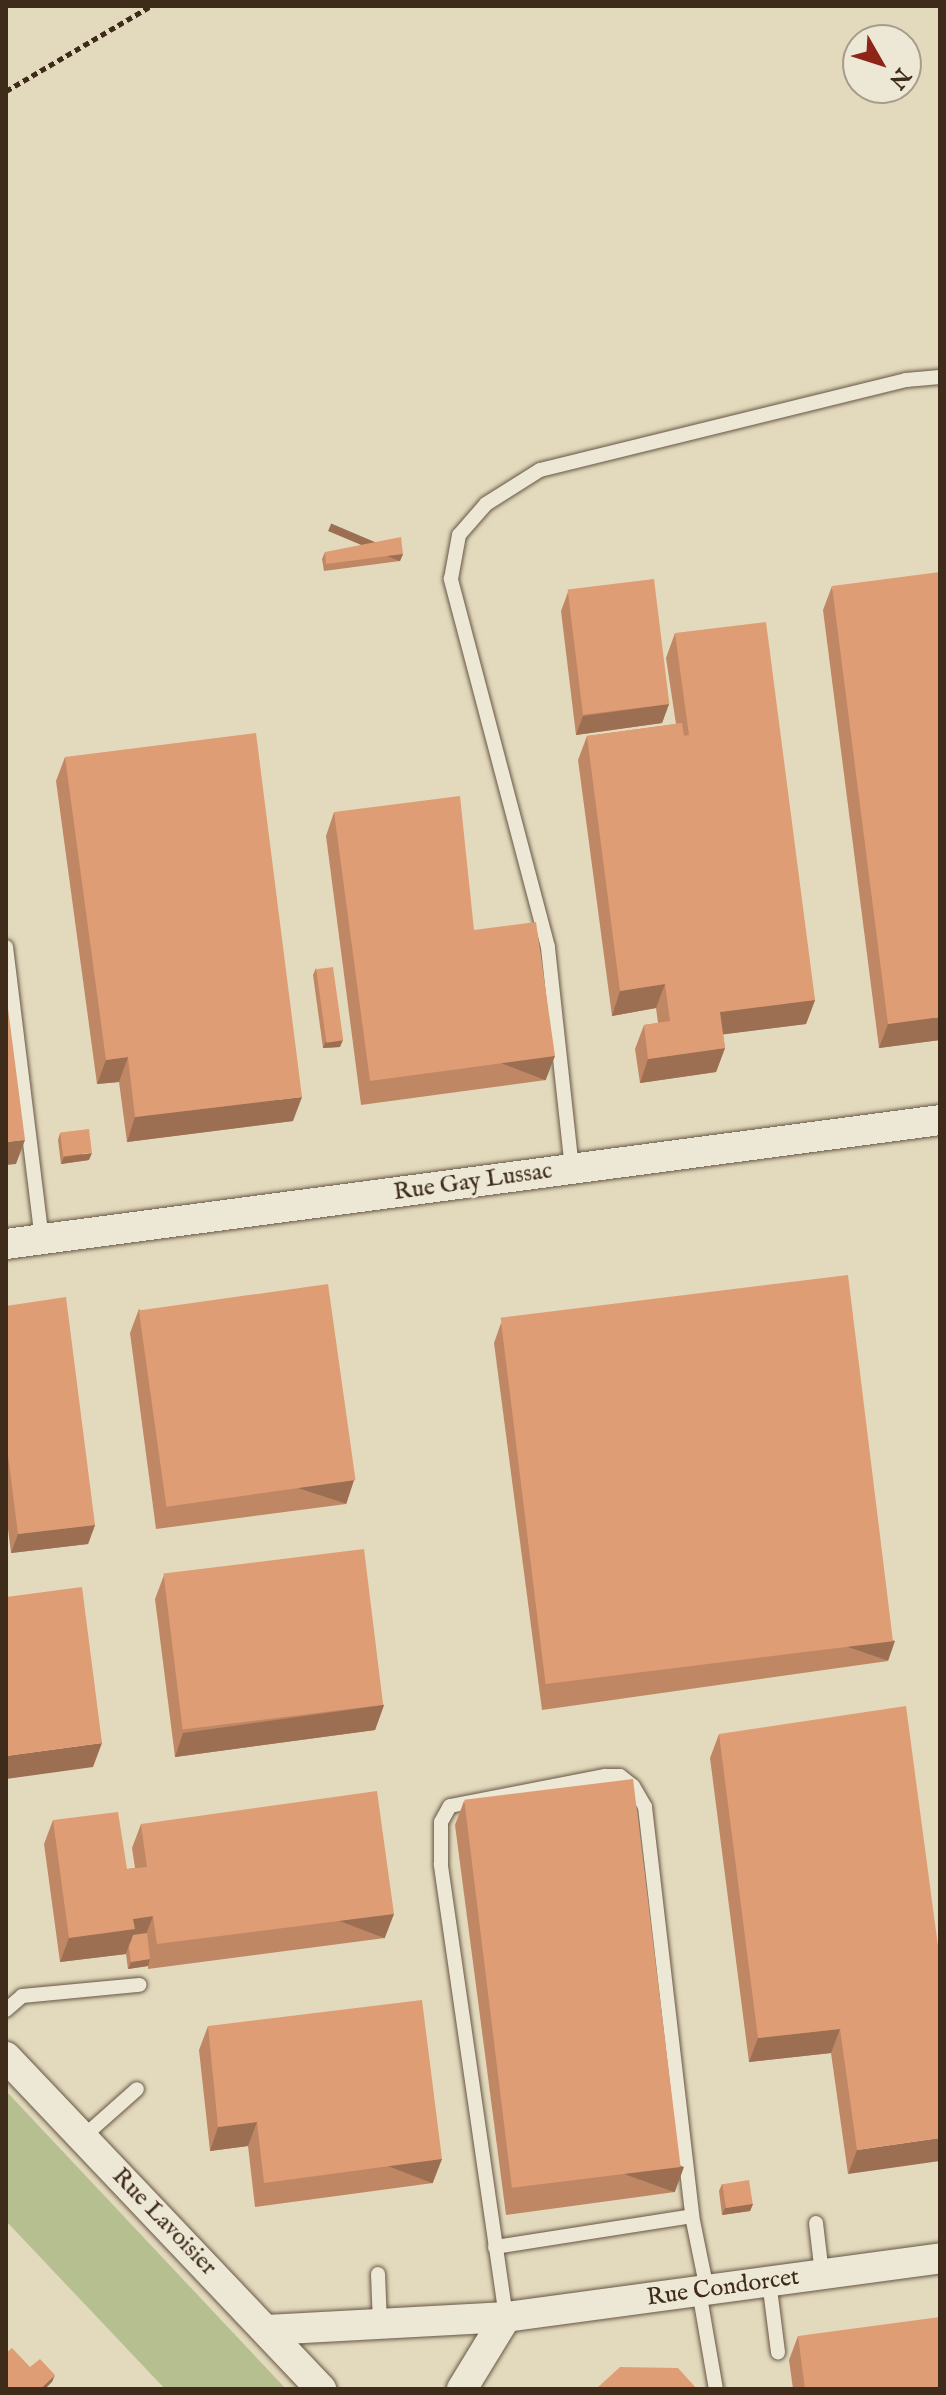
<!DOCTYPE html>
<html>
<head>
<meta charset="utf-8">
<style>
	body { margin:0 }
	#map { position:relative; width:946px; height:2395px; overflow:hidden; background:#e3dabe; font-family:"IM FELL English",serif }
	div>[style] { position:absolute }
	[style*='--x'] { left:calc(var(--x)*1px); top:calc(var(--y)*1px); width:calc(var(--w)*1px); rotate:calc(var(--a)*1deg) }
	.green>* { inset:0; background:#b5bf90 }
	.path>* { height:5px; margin-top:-2.5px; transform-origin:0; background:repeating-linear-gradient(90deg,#3e2b1a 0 6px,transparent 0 10px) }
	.roads { filter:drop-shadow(0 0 2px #675743) drop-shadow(0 0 2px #675743) }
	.service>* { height:14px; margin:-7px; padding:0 7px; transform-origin:7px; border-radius:7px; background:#ede7d5 }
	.minor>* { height:30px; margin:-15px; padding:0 15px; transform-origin:15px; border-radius:15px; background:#ede7d5 }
	.wall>* { inset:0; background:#c08765 }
	.shaded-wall>* { inset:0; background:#9c6e52; transform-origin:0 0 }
	.building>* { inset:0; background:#df9d75; transform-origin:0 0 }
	span { translate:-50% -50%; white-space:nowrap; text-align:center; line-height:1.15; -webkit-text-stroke:6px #ede7d5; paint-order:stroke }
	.street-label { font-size:24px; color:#3e2b1a }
	.frame { position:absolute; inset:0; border:8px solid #3e2b1a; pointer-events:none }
	.north { position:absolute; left:842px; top:24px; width:80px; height:80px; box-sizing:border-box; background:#ede7d5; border:2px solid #a79c8a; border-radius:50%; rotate:129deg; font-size:22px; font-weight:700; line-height:32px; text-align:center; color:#3e2b1a }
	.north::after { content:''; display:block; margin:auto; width:28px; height:36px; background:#8f2418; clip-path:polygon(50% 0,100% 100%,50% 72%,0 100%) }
</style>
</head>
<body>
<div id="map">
	<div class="green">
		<i style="clip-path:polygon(6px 2091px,286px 2389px,165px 2389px,6px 2221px)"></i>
	</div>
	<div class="path">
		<i style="--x:6;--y:91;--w:168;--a:-30.4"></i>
	</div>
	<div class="roads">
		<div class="service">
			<i style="--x:6;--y:947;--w:294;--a:83"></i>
			<i style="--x:572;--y:1169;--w:223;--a:-96.2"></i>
			<i style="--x:548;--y:947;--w:381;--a:-104.8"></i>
			<i style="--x:451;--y:579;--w:45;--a:-79.7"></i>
			<i style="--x:459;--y:535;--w:41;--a:-48.9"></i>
			<i style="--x:486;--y:504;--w:64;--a:-32.2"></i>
			<i style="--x:540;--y:470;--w:377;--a:-13.8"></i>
			<i style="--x:906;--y:380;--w:34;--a:-5"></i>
			<i style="--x:6;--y:2010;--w:21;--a:-41"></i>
			<i style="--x:22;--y:1996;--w:118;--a:-5.4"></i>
			<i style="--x:83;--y:2137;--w:72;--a:-41.6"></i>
			<i style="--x:816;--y:2223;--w:51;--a:83.3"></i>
			<i style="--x:495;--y:2247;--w:199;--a:-8.9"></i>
			<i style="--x:378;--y:2274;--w:50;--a:87.7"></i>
			<i style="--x:769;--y:2281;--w:72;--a:82.8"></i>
			<i style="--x:699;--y:2291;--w:99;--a:80.2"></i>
			<i style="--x:506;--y:2317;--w:458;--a:-98.2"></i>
			<i style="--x:441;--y:1864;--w:42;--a:-90"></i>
			<i style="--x:441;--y:1822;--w:18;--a:-61"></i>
			<i style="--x:450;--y:1806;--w:158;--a:-11"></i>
			<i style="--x:605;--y:1776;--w:15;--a:0"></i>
			<i style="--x:620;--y:1776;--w:16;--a:38"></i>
			<i style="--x:633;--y:1786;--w:24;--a:60"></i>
			<i style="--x:645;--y:1807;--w:412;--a:83.4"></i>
			<i style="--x:692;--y:2216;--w:76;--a:78.5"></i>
		</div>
		<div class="minor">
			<i style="--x:6;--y:1244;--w:942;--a:-7.56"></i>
			<i style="--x:6;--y:2057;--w:458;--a:46.5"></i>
			<i style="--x:268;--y:2330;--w:238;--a:-3.1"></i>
			<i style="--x:506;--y:2317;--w:438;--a:-7.7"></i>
			<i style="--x:462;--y:2389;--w:84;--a:-58.6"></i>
		</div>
	</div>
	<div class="wall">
		<i style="clip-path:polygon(325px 552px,403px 554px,400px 561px,324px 571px,322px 559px)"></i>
		<i style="clip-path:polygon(832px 586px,940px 1040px,879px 1048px,823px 610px)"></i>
		<i style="clip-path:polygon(568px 592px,669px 704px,662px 723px,576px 735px,561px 611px)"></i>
		<i style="clip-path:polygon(675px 633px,815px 1000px,806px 1024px,723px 1034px,725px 1048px,716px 1072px,640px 1083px,635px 1049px,644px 1025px,658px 1023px,656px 1008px,612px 1016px,578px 760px,587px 736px,676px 724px,666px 658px)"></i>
		<i style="clip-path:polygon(65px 757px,293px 1121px,127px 1142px,119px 1082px,97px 1084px,56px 781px)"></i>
		<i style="clip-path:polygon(334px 812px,474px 930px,546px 1080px,361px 1105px,326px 836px)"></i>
		<i style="clip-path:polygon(316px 968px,340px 1047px,323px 1048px,313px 975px)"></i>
		<i style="clip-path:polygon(60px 1133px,89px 1160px,61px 1164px,58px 1140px)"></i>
		<i style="clip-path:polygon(6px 1306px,95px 1525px,88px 1544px,11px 1553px,6px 1513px)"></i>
		<i style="clip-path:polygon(139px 1309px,354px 1480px,346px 1504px,156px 1529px,130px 1333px)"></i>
		<i style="clip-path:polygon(501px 1323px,888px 1661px,542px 1710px,494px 1343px)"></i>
		<i style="clip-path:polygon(164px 1575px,384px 1705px,375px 1730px,175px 1757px,155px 1599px)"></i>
		<i style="clip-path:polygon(719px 1734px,940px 1961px,848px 2174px,831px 2053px,749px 2062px,710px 1758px)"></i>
		<i style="clip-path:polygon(464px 1801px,675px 2192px,506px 2215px,455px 1825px)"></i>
		<i style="clip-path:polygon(53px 1820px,127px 1869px,135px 1868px,132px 1848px,141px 1824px,385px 1938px,148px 1969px,148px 1966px,128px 1969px,126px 1954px,60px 1962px,44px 1844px)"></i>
		<i style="clip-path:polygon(208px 2026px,433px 2183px,255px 2207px,248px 2146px,210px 2151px,199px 2050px)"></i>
		<i style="clip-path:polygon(722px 2184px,753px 2204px,750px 2211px,722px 2215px,719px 2191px)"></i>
		<i style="clip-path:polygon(798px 2336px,940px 2389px,793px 2389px,789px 2360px)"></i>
	</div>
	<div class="shaded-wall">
		<i style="left:403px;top:554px;width:8px;height:78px;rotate:113deg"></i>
		<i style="clip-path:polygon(669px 704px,662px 723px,576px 735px,583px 716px)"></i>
		<i style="clip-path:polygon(665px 984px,656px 1008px,612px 1016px,620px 991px)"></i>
		<i style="clip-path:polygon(815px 1000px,806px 1024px,711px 1036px,720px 1012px)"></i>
		<i style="clip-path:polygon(940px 1017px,940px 1040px,879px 1048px,888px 1024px)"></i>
		<i style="clip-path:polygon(343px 1040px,340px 1047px,323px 1048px,326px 1041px)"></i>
		<i style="clip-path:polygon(725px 1048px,716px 1072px,640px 1083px,648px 1059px)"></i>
		<i style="left:555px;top:1056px;width:26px;height:187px;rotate:111deg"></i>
		<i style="clip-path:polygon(128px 1057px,119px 1082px,97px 1084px,106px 1060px)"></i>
		<i style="clip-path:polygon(302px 1097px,293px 1121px,127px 1142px,135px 1117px)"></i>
		<i style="clip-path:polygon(25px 1140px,16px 1164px,6px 1165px,6px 1142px)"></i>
		<i style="clip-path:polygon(92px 1153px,89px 1160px,61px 1164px,64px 1157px)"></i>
		<i style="left:354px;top:1480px;width:25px;height:192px;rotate:108deg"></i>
		<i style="clip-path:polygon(95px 1525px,88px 1544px,11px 1553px,18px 1534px)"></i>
		<i style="left:895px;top:1641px;width:21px;height:349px;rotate:109deg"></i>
		<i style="clip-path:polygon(384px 1705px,375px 1730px,175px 1757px,183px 1733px)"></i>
		<i style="clip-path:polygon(102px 1743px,93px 1767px,6px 1779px,6px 1756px)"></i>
		<i style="left:394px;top:1914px;width:26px;height:239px;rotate:111deg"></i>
		<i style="clip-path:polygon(153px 1916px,144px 1940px,130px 1942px,126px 1954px,60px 1962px,69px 1938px,133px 1919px)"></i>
		<i style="clip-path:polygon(150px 1959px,148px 1966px,128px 1969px,131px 1962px)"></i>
		<i style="clip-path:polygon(840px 2029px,831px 2053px,749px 2062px,758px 2038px)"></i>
		<i style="clip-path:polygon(257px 2122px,248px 2146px,210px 2151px,218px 2127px)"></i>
		<i style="clip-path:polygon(940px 2138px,940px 2161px,848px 2174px,857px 2150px)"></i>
		<i style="left:442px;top:2159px;width:26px;height:180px;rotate:111deg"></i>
		<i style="left:684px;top:2167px;width:27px;height:171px;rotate:110deg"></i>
		<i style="clip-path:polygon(753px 2204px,750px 2211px,722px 2215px,725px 2208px)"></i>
		<i style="clip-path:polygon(55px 2375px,52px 2382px,45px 2389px,40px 2389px)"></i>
	</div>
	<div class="building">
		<i style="clip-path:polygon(401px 537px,403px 554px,326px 564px,325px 552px)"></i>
		<i style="clip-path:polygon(940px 572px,940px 1017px,888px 1024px,832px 586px)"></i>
		<i style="left:654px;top:579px;width:126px;height:87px;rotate:83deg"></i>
		<i style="clip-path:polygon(766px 622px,815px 1000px,720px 1012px,725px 1048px,648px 1059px,644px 1025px,670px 1021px,665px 984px,620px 991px,587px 736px,682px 723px,684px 736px,689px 735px,675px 633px)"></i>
		<i style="clip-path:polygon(256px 733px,302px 1097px,135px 1117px,128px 1057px,106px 1060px,65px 757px)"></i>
		<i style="clip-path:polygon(460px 796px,474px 930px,536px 922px,555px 1056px,370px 1081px,334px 812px)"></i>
		<i style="left:333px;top:967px;width:74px;height:17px;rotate:82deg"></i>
		<i style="clip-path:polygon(6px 993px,25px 1140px,6px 1142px)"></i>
		<i style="left:89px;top:1129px;width:24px;height:29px;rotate:83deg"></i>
		<i style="left:848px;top:1275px;width:369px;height:350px;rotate:83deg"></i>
		<i style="left:328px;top:1284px;width:198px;height:191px;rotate:82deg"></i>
		<i style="clip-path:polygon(66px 1297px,95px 1525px,18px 1534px,6px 1439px,6px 1306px)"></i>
		<i style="left:364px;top:1549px;width:157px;height:202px;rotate:83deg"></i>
		<i style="clip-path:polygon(82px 1587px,102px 1743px,6px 1756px,6px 1597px)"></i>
		<i style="clip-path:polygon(906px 1706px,940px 1961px,940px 2138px,857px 2150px,840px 2029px,758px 2038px,719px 1734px)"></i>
		<i style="left:633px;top:1779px;width:391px;height:170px;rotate:83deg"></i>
		<i style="clip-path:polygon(377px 1791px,394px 1914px,157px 1944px,153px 1916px,133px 1919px,135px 1929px,69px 1938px,53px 1820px,118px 1812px,127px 1869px,147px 1867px,141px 1824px)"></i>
		<i style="clip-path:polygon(147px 1933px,150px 1959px,131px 1962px,129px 1947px,133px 1935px)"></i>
		<i style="clip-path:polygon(422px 2000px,442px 2159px,264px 2183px,257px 2122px,218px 2127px,208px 2026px)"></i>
		<i style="left:749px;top:2180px;width:24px;height:27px;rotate:81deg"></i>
		<i style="clip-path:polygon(940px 2317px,940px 2389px,805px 2389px,798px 2336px)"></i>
		<i style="clip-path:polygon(12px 2348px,30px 2367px,40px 2359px,55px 2375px,40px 2389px,6px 2389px,6px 2353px)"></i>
		<i style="clip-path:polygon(620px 2367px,678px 2368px,697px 2389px,596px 2389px)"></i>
	</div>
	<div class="street-label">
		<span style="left:473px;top:1182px;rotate:-8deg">Rue Gay Lussac</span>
		<span style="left:164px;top:2222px;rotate:46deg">Rue Lavoisier</span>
		<span style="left:723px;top:2288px;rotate:-8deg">Rue Condorcet</span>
	</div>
	<div class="frame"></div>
	<div class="north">N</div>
</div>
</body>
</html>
